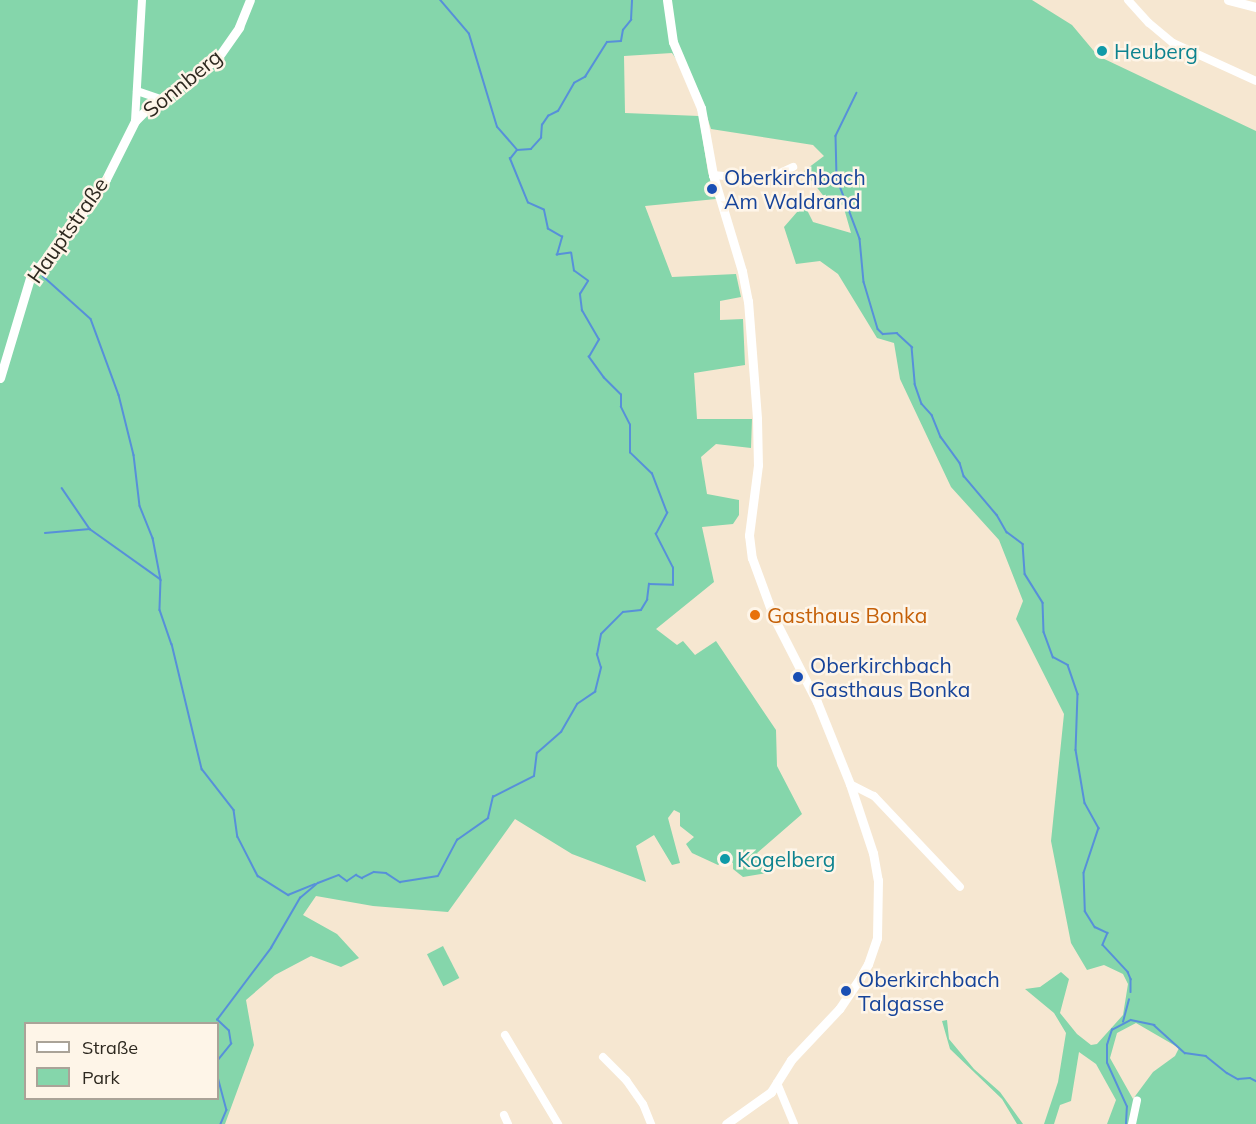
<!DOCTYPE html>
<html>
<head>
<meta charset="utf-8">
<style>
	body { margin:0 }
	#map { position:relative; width:1256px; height:1124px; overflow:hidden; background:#f6e7d1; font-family:Mulish,sans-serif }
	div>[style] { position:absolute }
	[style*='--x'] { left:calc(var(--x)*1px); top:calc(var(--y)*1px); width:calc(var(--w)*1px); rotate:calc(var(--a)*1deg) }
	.green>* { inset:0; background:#85d6ab; transform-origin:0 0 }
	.stream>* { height:1.5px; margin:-0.75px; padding:0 0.75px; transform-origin:0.75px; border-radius:0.75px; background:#5790d9 }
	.minor>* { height:8px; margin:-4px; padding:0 4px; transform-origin:4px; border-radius:4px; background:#fff }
	.tertiary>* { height:9px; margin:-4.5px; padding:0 4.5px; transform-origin:4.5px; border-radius:4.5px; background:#fff }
	.dots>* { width:16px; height:16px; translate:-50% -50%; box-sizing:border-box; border:3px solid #fef5e8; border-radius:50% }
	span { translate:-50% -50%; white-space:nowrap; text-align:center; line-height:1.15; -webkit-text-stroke:5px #fef5e8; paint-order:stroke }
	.culture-label { font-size:21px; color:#0d838f }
	.left { translate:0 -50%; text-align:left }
	.street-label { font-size:21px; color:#2d281f }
	.transit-label { font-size:21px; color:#164399 }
	.food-label { font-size:21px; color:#c56008 }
	.legend { position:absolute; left:24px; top:1022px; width:195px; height:78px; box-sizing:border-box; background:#fef5e8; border:2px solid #aaa398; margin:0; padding:8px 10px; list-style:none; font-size:18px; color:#2d281f }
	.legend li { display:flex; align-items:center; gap:12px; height:30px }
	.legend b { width:30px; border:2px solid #aaa398 }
</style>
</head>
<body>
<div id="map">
	<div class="green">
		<i style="clip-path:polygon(evenodd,0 0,1032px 0,1072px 25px,1098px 56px,1256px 131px,1256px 1124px,1107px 1124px,1116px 1100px,1096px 1064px,1079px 1052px,1071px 1101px,1060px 1105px,1054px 1124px,1044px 1124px,1058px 1082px,1066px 1033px,1054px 1013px,1025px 989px,1040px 987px,1061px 972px,1069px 979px,1060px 1013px,1077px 1034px,1091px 1045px,1097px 1044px,1123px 1015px,1128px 984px,1123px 974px,1104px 965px,1087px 970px,1071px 943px,1051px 841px,1064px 714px,1016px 619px,1023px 601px,999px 540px,951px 487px,900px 379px,894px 343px,877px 338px,838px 274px,820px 261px,796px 264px,784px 227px,804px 204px,813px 222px,851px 233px,843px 205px,829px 203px,804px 171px,824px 156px,813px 145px,711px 129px,699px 92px,672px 53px,624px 56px,625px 113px,699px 116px,708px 172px,716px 199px,645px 206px,672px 277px,736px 274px,741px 297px,720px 301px,720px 320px,743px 319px,745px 365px,694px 373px,697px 419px,752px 419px,751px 448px,716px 444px,701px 457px,707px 494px,739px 500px,739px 515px,733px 524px,702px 527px,714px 582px,656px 629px,677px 645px,683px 641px,695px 655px,716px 641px,776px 730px,777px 766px,802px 814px,757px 853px,773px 872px,743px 877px,733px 869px,733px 863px,727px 859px,718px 865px,692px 853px,686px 844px,694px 837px,680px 826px,680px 813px,674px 810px,668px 818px,680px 863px,672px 865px,654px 835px,636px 846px,646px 882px,572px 854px,515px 819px,448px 912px,373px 906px,316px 896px,303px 915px,337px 934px,359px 958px,341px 967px,311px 956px,275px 975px,246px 1000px,254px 1045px,225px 1124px,0 1124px,0 0,1136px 1023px,1179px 1048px,1175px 1056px,1153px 1072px,1133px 1099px,1110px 1058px,1117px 1033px,1136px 1023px,0 0,26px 1024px,218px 1024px,218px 1098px,26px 1098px,26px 1024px)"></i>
		<i style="left:443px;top:946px;width:36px;height:18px;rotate:63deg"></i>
		<i style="clip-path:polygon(947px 1020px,949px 1039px,974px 1069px,1000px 1092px,1023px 1124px,1017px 1124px,1002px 1099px,950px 1049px,942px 1021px)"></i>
	</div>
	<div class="stream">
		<i style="--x:857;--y:93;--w:48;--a:116"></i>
		<i style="--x:836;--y:136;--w:42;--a:88.6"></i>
		<i style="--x:837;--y:178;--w:65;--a:69.3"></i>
		<i style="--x:860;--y:239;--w:43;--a:84.7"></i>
		<i style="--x:864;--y:282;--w:49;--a:73.4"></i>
		<i style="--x:878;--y:329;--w:7;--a:45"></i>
		<i style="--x:883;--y:334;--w:14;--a:-4"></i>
		<i style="--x:897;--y:333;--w:21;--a:43"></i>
		<i style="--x:912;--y:347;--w:37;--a:85"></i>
		<i style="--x:915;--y:384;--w:21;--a:71"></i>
		<i style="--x:922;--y:404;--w:15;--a:48"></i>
		<i style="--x:932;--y:415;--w:24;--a:68"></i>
		<i style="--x:941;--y:437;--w:32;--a:54"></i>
		<i style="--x:960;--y:463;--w:14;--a:73"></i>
		<i style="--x:964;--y:476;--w:51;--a:49.8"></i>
		<i style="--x:997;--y:515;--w:20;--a:60"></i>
		<i style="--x:1007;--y:532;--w:20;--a:37"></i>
		<i style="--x:1023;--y:544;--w:30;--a:86"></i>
		<i style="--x:1025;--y:574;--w:34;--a:58"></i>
		<i style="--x:1043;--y:603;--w:29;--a:88"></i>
		<i style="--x:1044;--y:632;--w:27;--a:70"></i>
		<i style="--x:1053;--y:657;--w:17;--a:28"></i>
		<i style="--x:1068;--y:665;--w:31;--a:71"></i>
		<i style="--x:1078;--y:694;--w:56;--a:92"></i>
		<i style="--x:1076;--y:750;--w:54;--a:80.4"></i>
		<i style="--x:1085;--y:803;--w:29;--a:61"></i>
		<i style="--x:1099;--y:828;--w:47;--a:108.4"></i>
		<i style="--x:1084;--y:873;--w:38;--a:88"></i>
		<i style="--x:1085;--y:911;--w:19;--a:58"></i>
		<i style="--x:1095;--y:927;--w:14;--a:25"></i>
		<i style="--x:1108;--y:933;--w:13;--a:113"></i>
		<i style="--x:1103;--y:945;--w:37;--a:47"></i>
		<i style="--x:1128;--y:972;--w:8;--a:67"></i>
		<i style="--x:1131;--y:979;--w:13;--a:90"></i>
		<i style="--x:517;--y:150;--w:14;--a:-4"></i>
		<i style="--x:531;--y:149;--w:15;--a:-48"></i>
		<i style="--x:541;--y:138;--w:13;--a:-86"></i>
		<i style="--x:542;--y:125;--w:11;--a:-56"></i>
		<i style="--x:548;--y:116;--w:11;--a:-27"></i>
		<i style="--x:558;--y:111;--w:32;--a:-60"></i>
		<i style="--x:574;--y:83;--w:13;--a:-29"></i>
		<i style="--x:585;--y:77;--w:41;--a:-57.8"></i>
		<i style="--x:607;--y:42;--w:14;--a:-4"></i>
		<i style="--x:621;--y:41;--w:11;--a:-80"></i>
		<i style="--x:623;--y:30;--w:13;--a:-51"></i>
		<i style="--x:631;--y:20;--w:20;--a:-87"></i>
		<i style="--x:43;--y:276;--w:64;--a:41.9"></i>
		<i style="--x:91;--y:319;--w:81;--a:69.8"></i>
		<i style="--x:119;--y:395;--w:62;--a:76"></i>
		<i style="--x:134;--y:455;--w:51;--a:83.3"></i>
		<i style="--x:140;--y:506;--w:35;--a:68"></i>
		<i style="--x:153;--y:538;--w:43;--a:79.2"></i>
		<i style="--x:161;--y:580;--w:30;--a:92"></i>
		<i style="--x:160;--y:610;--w:36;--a:71"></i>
		<i style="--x:172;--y:644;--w:129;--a:76.5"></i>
		<i style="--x:202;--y:769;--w:52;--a:52"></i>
		<i style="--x:234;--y:810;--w:27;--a:82"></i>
		<i style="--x:238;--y:837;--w:44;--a:62.9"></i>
		<i style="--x:258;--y:876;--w:36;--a:32"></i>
		<i style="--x:288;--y:895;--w:29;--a:-22"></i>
		<i style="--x:62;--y:488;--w:50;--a:55.7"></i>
		<i style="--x:45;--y:533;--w:45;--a:-5.1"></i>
		<i style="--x:90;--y:529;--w:86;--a:35.5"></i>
		<i style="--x:1123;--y:1022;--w:23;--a:-75"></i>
		<i style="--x:218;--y:1060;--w:21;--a:-51"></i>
		<i style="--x:231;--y:1044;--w:13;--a:-99"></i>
		<i style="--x:229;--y:1031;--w:16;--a:-137"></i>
		<i style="--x:217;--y:1020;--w:90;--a:-53.1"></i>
		<i style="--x:271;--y:948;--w:58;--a:-59.9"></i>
		<i style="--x:300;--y:898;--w:23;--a:-40"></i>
		<i style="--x:318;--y:883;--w:22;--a:-21"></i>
		<i style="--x:339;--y:875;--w:10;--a:37"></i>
		<i style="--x:347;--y:881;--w:11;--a:-34"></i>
		<i style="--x:356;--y:875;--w:7;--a:27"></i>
		<i style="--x:362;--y:878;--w:13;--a:-27"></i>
		<i style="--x:374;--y:872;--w:12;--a:5"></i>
		<i style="--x:386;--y:873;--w:17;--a:33"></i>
		<i style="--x:400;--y:882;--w:38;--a:-9"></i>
		<i style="--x:438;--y:876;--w:41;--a:-62.2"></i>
		<i style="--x:457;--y:840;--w:38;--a:-35"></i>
		<i style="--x:488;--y:818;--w:22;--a:-77"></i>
		<i style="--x:493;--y:797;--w:46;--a:-27.1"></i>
		<i style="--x:534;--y:776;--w:23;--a:-83"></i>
		<i style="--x:537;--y:753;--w:32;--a:-41"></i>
		<i style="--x:561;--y:732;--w:32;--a:-60"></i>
		<i style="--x:577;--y:704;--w:22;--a:-34"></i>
		<i style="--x:595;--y:692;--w:25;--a:-76"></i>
		<i style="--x:601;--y:668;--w:14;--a:-107"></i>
		<i style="--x:597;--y:655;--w:21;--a:-79"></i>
		<i style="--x:601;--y:634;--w:31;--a:-45"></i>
		<i style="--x:623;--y:612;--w:18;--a:-6"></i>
		<i style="--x:641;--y:610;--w:12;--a:-59"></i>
		<i style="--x:647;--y:600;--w:16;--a:-83"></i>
		<i style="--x:649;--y:584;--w:24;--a:2"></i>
		<i style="--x:673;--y:585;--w:17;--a:-90"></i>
		<i style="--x:673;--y:568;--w:38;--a:-117"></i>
		<i style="--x:656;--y:534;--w:24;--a:-62"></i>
		<i style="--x:667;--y:513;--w:42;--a:-111"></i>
		<i style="--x:652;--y:474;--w:30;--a:-136"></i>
		<i style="--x:630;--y:453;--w:28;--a:-90"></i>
		<i style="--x:630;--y:425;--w:20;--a:-117"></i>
		<i style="--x:621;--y:407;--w:12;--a:-90"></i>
		<i style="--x:621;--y:395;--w:24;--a:-135"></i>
		<i style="--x:604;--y:378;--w:26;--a:-126"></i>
		<i style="--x:589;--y:357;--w:20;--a:-60"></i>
		<i style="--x:599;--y:340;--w:34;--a:-120"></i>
		<i style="--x:582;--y:311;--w:17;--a:-97"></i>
		<i style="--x:580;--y:294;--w:15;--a:-58"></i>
		<i style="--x:588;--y:281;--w:17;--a:-144"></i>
		<i style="--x:574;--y:271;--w:18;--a:-99"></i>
		<i style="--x:571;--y:253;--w:14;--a:172"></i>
		<i style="--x:557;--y:255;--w:19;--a:-74"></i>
		<i style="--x:562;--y:237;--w:16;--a:-150"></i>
		<i style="--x:548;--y:229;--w:19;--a:-102"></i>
		<i style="--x:544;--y:210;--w:17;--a:-156"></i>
		<i style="--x:528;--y:203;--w:48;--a:-112.2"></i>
		<i style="--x:510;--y:159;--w:11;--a:-52"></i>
		<i style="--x:517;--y:150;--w:30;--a:-131"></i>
		<i style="--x:497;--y:127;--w:97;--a:-106.8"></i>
		<i style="--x:469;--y:34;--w:45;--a:-130.5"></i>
		<i style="--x:218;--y:1077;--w:34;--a:75"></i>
		<i style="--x:227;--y:1110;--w:15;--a:113"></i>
		<i style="--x:1126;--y:1124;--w:17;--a:-87"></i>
		<i style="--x:1127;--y:1107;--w:48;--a:-114.4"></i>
		<i style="--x:1107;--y:1063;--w:18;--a:-90"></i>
		<i style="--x:1107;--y:1045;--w:16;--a:-72"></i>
		<i style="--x:1112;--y:1030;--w:21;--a:-28"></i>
		<i style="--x:1131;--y:1020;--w:24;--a:12"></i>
		<i style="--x:1154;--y:1025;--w:42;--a:42.1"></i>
		<i style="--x:1185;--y:1053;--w:21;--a:8"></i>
		<i style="--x:1206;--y:1056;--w:27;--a:39"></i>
		<i style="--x:1227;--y:1073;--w:13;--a:29"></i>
		<i style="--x:1238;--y:1079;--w:12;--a:-5"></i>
		<i style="--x:1250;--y:1078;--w:7;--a:27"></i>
	</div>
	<div class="minor">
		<i style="--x:1128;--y:0;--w:31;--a:48"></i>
		<i style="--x:1149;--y:23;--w:31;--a:40"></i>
		<i style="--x:1173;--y:43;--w:91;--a:24.6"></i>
		<i style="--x:137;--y:91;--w:24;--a:19"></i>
		<i style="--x:135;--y:121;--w:121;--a:-86.7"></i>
		<i style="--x:713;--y:175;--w:33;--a:5"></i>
		<i style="--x:746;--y:178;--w:30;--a:-6"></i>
		<i style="--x:776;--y:175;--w:19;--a:-25"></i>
		<i style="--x:850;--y:784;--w:27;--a:27"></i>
		<i style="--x:874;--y:796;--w:125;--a:46.6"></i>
		<i style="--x:505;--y:1035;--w:104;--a:59.2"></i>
		<i style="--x:603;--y:1057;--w:33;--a:45"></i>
		<i style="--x:626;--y:1080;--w:29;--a:55"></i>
		<i style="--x:643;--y:1104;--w:22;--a:68"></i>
		<i style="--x:777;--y:1083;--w:44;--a:67.5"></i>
		<i style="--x:504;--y:1115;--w:10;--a:66"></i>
		<i style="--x:1132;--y:1124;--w:24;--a:-78"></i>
	</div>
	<div class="tertiary">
		<i style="--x:667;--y:0;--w:42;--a:81.9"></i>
		<i style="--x:673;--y:42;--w:72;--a:67"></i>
		<i style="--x:701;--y:108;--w:68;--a:79.8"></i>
		<i style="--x:713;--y:175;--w:100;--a:73.2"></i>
		<i style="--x:742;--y:271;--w:31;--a:79"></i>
		<i style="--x:748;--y:301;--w:118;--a:85.6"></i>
		<i style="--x:757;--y:419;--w:46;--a:88.8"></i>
		<i style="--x:758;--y:465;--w:71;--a:97.3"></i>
		<i style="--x:749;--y:535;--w:23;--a:83"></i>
		<i style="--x:752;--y:558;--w:64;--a:69.9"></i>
		<i style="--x:774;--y:618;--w:94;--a:62.9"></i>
		<i style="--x:817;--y:702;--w:88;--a:68.1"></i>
		<i style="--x:850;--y:784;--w:73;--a:71.6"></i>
		<i style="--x:873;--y:853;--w:27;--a:80"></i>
		<i style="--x:878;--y:880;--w:58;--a:91"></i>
		<i style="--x:877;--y:938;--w:28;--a:109"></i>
		<i style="--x:868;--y:964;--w:16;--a:120"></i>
		<i style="--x:860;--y:978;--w:37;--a:124"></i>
		<i style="--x:839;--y:1009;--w:70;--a:133.3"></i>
		<i style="--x:791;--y:1060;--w:38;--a:122"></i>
		<i style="--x:771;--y:1092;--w:55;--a:144.6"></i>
		<i style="--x:1228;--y:0;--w:29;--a:14"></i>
		<i style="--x:0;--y:378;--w:104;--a:-73.3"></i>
		<i style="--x:30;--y:278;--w:92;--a:-51.1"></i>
		<i style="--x:88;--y:206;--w:32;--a:-56"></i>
		<i style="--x:106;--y:179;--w:65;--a:-63.4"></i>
		<i style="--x:135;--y:121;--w:20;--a:-45"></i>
		<i style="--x:149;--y:107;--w:83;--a:-35.2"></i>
		<i style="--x:217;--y:59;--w:39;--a:-55"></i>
		<i style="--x:239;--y:27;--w:29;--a:-68"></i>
	</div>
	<div class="dots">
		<i style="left:1102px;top:51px;background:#0f9aa8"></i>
		<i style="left:712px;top:189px;background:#1a4fb4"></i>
		<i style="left:755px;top:615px;background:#e8710a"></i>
		<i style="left:798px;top:677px;background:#1a4fb4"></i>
		<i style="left:725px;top:859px;background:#0f9aa8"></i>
		<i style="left:846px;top:991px;background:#1a4fb4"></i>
	</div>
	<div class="culture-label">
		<span class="left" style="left:1114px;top:51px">Heuberg</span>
		<span class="left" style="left:737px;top:859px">Kogelberg</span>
	</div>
	<div class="street-label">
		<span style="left:182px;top:83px;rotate:-39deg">Sonnberg</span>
		<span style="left:67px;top:230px;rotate:-55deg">Hauptstraße</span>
	</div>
	<div class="transit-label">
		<span class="left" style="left:724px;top:189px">Oberkirchbach<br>Am Waldrand</span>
		<span class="left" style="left:810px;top:677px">Oberkirchbach<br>Gasthaus Bonka</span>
		<span class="left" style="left:858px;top:991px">Oberkirchbach<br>Talgasse</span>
	</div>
	<div class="food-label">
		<span class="left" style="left:767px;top:615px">Gasthaus Bonka</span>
	</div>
	<ul class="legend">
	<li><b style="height:8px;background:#fff"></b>Straße</li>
	<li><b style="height:16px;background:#85d6ab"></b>Park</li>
	</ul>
</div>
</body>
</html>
